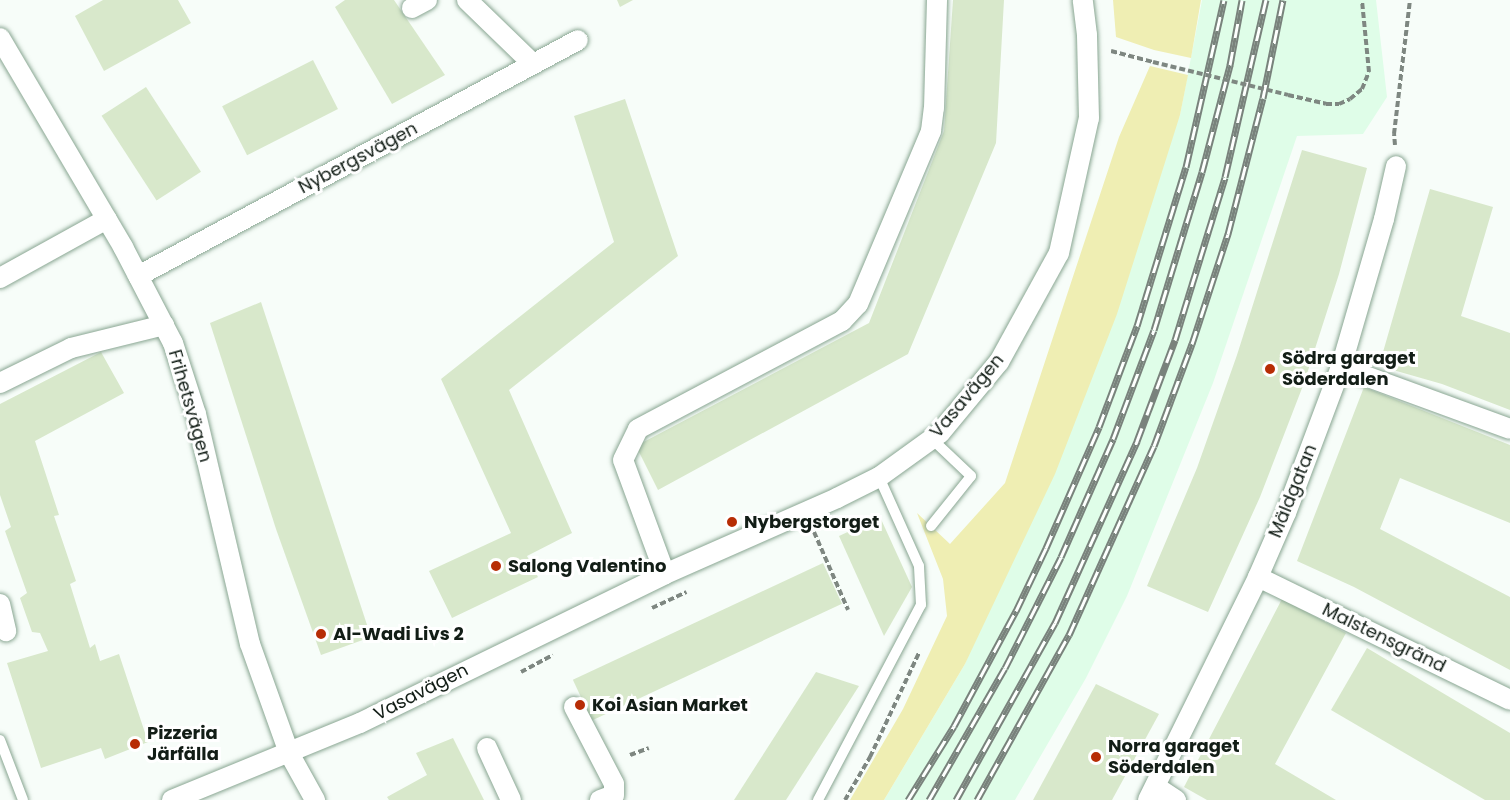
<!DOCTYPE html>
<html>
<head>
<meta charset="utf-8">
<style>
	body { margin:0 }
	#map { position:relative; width:1510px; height:800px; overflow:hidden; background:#f7fdf9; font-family:Poppins,sans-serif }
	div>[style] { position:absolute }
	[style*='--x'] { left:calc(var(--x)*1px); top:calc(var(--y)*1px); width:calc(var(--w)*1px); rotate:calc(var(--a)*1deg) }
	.built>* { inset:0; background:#dffde8 }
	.green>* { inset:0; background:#efeeb3 }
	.building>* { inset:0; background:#d8e8cb; transform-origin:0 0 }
	.path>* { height:4px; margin-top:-2px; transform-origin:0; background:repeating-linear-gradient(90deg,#7e8781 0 6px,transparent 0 9px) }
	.roads { filter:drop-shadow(0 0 2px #89a692) drop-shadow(0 0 2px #89a692) }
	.lane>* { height:10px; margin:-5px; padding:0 5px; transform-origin:5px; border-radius:5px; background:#fff }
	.street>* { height:20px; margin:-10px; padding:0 10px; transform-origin:10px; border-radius:10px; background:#fff }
	.rail>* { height:7px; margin-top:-3.5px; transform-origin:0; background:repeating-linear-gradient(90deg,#fff 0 14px,#79827c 0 28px); box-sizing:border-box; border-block:2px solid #79827c }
	.path-bridge>* { height:4px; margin-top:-2px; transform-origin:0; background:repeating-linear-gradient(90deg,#7e8781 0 6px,transparent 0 9px) }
	.dots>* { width:16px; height:16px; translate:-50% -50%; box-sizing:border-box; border:3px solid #fff; border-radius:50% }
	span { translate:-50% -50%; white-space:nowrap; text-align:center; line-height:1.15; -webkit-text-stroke:6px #fff; paint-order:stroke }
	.street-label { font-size:18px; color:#121d16 }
	.poi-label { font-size:18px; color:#121d16; font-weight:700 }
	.left { translate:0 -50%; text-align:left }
</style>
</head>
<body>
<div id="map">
	<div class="built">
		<i style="clip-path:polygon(1202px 0,1376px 0,1387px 97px,1363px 134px,1297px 136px,1213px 383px,1127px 596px,1086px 678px,1015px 800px,884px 800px,965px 664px,1180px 115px)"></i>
	</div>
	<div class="green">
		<i style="clip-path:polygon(1113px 0,1201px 0,1191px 58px,1154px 50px,1116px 37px)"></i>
		<i style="clip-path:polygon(1150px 66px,1188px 75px,1180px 115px,1117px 314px,1055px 474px,965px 664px,884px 800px,850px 800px,903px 709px,947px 616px,943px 579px,917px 513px,950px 544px,1005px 483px,1119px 137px)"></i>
	</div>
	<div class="building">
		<i style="clip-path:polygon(103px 0,178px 0,191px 23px,104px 71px,75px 16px)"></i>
		<i style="clip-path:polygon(345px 0,394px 0,445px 75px,392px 104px,335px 7px)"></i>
		<i style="clip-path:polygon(617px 0,633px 0,620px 7px)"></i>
		<i style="clip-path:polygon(953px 0,1004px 0,996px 143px,908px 354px,658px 490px,636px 446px,869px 323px,944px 131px)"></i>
		<i style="left:313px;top:60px;width:55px;height:102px;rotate:63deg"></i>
		<i style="left:146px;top:87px;width:101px;height:53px;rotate:57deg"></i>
		<i style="clip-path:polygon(625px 99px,678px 256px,509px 390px,572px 533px,527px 556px,538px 577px,452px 618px,429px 571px,511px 533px,441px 379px,614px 242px,574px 116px)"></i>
		<i style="clip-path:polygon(1302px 150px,1367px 168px,1339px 274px,1304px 383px,1260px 497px,1208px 612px,1147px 586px,1197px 468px,1237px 355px)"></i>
		<i style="clip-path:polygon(1430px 189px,1493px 207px,1461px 316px,1510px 333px,1510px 410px,1442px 384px,1379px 366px)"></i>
		<i style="clip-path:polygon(261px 302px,371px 637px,321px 655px,276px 529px,210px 323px)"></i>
		<i style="clip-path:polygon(101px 352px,124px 393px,35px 441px,59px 515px,54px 516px,76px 581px,70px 584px,90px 648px,95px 644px,100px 661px,119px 654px,148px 742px,105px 759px,101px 748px,41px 768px,7px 663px,48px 651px,40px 633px,32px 632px,20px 598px,27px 593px,5px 531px,11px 527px,0 495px,0 404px)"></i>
		<i style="clip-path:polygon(1364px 387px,1510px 445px,1510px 523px,1400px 478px,1380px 529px,1510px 597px,1510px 670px,1354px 587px,1297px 561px)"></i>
		<i style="clip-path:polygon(880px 517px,912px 587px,884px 636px,839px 536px)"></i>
		<i style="left:823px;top:563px;width:45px;height:276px;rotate:65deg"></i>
		<i style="clip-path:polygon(1282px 599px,1346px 633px,1275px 764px,1336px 800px,1207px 800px,1184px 787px)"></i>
		<i style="clip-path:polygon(1367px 648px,1510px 733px,1510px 800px,1485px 800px,1331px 710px)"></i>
		<i style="clip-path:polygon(816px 672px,859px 686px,786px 800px,734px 800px)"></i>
		<i style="clip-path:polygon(1096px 684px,1159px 714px,1112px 800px,1033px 800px)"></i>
		<i style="clip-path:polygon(453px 738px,484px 800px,389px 800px,387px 797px,427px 775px,416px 753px)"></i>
	</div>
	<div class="path">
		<i style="--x:1111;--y:51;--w:43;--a:14.7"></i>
		<i style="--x:1288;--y:95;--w:39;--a:13"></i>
		<i style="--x:1326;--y:104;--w:13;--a:0"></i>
		<i style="--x:1339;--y:104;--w:12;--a:-24"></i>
		<i style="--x:1350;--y:99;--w:16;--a:-40"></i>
		<i style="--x:1362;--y:89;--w:18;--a:-68"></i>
		<i style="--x:1369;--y:72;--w:72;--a:-95.6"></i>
		<i style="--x:1395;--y:145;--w:11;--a:-95"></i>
		<i style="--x:1394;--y:134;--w:135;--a:-83.2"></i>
		<i style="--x:814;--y:532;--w:85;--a:66.4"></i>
		<i style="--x:652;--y:608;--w:38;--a:-25"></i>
		<i style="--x:521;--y:672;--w:36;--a:-28"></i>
		<i style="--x:630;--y:755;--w:20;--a:-20"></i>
		<i style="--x:845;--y:800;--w:50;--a:-59.8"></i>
		<i style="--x:870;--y:757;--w:115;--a:-64.8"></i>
	</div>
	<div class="roads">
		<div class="lane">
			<i style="--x:931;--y:526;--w:64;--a:-51.3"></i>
			<i style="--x:971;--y:476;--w:54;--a:-136.5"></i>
			<i style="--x:0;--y:740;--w:64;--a:69"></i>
			<i style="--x:818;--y:800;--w:221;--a:-62.2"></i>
			<i style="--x:921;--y:605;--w:39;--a:-93"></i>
			<i style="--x:919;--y:566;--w:98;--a:-114.2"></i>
		</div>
		<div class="street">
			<i style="--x:467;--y:0;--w:92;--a:44.1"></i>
			<i style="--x:412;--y:8;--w:17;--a:-28"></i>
			<i style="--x:0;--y:38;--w:243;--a:59.5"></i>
			<i style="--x:123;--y:247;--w:108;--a:62.5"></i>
			<i style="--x:173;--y:343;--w:75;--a:72.1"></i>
			<i style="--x:196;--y:414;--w:236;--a:76.8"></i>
			<i style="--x:250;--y:644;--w:116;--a:70.3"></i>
			<i style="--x:289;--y:753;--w:54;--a:61"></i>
			<i style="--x:138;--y:276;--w:499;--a:-28.2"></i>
			<i style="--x:0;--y:278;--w:122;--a:-28.9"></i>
			<i style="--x:1341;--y:367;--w:180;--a:20.1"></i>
			<i style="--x:0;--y:383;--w:79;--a:-26.2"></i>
			<i style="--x:71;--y:348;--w:96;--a:-13.9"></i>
			<i style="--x:665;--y:574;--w:121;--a:-110.2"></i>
			<i style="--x:623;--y:460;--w:34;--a:-64"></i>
			<i style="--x:638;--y:429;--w:231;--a:-27.9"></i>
			<i style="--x:842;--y:321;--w:23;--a:-47"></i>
			<i style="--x:858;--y:304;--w:188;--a:-67.1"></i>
			<i style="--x:931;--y:131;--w:23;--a:-83"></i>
			<i style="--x:934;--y:108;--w:108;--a:-88.4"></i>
			<i style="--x:1258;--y:577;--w:280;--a:26"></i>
			<i style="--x:0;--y:604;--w:28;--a:77"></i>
			<i style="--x:574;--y:707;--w:87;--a:62.5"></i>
			<i style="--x:614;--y:784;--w:11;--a:90"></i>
			<i style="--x:614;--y:795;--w:15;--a:160"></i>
			<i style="--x:487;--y:748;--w:57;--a:65.2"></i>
			<i style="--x:1156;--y:787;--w:24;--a:33"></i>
			<i style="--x:172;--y:800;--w:203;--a:-22.3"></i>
			<i style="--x:360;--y:723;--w:339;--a:-26"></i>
			<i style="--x:665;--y:574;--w:188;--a:-23.8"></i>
			<i style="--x:837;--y:498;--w:47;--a:-26.6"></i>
			<i style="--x:879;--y:477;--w:75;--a:-35.8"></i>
			<i style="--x:940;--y:433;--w:92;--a:-50.3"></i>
			<i style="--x:999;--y:362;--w:124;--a:-61.2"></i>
			<i style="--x:1059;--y:253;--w:138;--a:-77.5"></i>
			<i style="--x:1089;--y:118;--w:83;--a:-91.4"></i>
			<i style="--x:1087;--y:35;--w:35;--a:-97"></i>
			<i style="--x:1148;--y:800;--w:249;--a:-63.7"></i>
			<i style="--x:1258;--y:577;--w:70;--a:-66.4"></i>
			<i style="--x:1286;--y:513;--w:156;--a:-69.4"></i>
			<i style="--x:1341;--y:367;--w:154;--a:-73.8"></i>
			<i style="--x:1384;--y:219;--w:54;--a:-77.2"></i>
		</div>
	</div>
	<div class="rail">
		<i style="--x:908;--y:800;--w:87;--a:-58.1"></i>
		<i style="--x:954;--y:726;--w:131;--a:-61.7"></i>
		<i style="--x:1016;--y:611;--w:70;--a:-64.5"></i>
		<i style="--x:1046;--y:548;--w:132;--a:-66.3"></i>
		<i style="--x:1099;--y:427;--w:108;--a:-69.4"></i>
		<i style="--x:1137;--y:326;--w:166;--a:-72.9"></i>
		<i style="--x:1186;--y:167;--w:171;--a:-77.2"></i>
		<i style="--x:929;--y:800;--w:152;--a:-60.1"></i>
		<i style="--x:1005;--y:668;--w:124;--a:-63.2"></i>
		<i style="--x:1061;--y:557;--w:129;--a:-66.2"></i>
		<i style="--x:1113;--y:439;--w:116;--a:-69.4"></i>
		<i style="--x:1154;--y:330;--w:165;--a:-73.1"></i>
		<i style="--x:1202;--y:172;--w:111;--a:-75.3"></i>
		<i style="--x:1230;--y:65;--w:66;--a:-79.5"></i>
		<i style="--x:956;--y:800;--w:203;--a:-60.8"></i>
		<i style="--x:1055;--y:623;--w:200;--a:-65.7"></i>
		<i style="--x:1137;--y:441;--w:108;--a:-69.4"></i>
		<i style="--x:1175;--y:340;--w:170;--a:-72.9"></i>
		<i style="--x:1225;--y:177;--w:182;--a:-77"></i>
		<i style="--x:977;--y:800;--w:189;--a:-60.9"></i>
		<i style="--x:1069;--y:635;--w:207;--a:-65.8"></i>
		<i style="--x:1154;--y:446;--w:109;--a:-69.6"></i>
		<i style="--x:1192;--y:344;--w:116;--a:-71.9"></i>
		<i style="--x:1228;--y:234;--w:140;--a:-75.6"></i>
		<i style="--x:1263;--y:98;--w:100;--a:-78.5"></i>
	</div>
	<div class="path-bridge">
		<i style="--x:1153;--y:62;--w:139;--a:13.7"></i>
	</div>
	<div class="dots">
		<i style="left:1270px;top:369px;background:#b72d05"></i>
		<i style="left:732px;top:522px;background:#b72d05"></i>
		<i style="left:496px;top:566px;background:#b72d05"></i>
		<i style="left:321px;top:634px;background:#b72d05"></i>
		<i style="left:580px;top:705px;background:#b72d05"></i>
		<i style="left:135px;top:744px;background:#b72d05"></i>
		<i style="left:1096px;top:757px;background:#b72d05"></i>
	</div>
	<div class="street-label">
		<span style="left:358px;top:158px;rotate:-28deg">Nybergsvägen</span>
		<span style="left:967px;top:396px;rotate:-50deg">Vasavägen</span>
		<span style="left:190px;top:406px;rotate:74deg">Frihetsvägen</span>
		<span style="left:1293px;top:491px;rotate:-68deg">Mäldgatan</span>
		<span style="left:1384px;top:638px;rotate:26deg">Malstensgränd</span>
		<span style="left:421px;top:692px;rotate:-27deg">Vasavägen</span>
	</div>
	<div class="poi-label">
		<span class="left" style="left:1282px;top:369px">Södra garaget<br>Söderdalen</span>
		<span class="left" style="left:744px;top:522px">Nybergstorget</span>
		<span class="left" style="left:508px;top:566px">Salong Valentino</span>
		<span class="left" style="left:333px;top:634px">Al-Wadi Livs 2</span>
		<span class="left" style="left:592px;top:705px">Koi Asian Market</span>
		<span class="left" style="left:147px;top:744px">Pizzeria<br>Järfälla</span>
		<span class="left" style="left:1108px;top:757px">Norra garaget<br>Söderdalen</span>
	</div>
</div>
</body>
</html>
